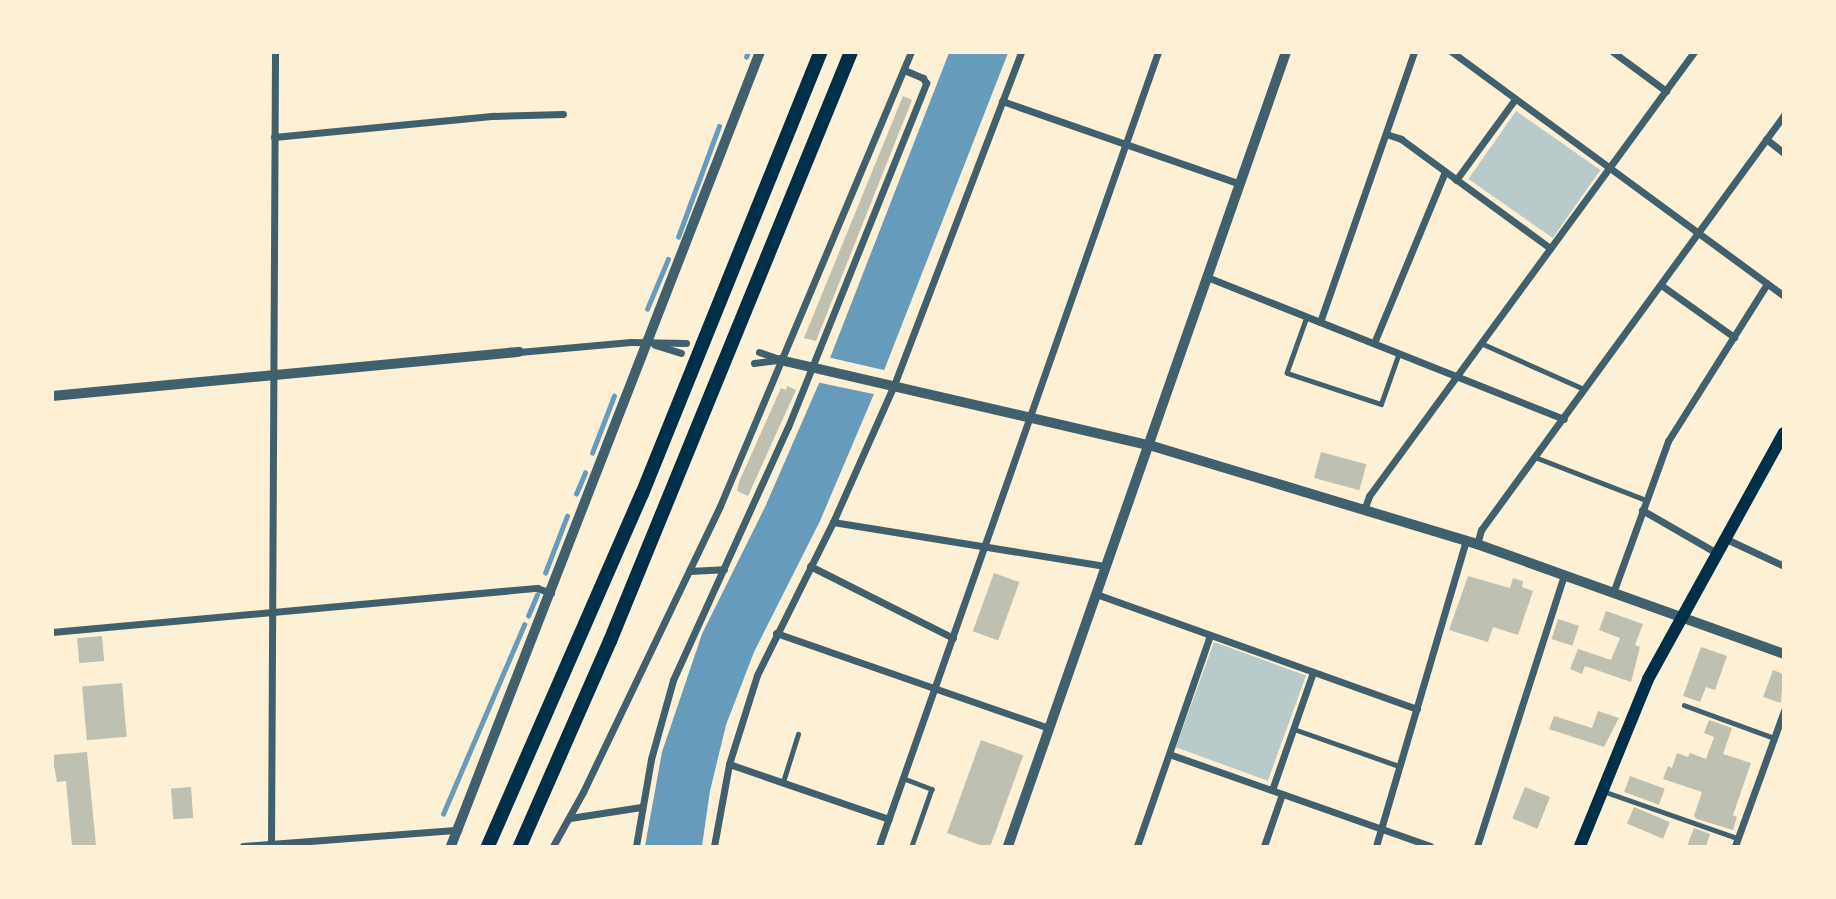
<!DOCTYPE html>
<html>
<head>
<meta charset="utf-8">
<style>
	body { margin:0 }
	#map { position:relative; width:1836px; height:899px; overflow:hidden; background:#fdf0d5; font-family:"Fira Sans Condensed",sans-serif }
	div>[style] { position:absolute }
	[style*='--x'] { left:calc(var(--x)*1px); top:calc(var(--y)*1px); width:calc(var(--w)*1px); rotate:calc(var(--a)*1deg) }
	.green>* { inset:0; background:#b9caca; transform-origin:0 0 }
	.water>* { inset:0; background:#669bbc }
	.pier>* { inset:0; background:#fdf0d5 }
	.stream>* { height:4.5px; margin:-2.25px; padding:0 2.25px; transform-origin:2.25px; border-radius:2.25px; background:#669bbc }
	.building>* { inset:0; background:#bec0b2; transform-origin:0 0 }
	.service>* { height:4.5px; margin:-2.25px; padding:0 2.25px; transform-origin:2.25px; border-radius:2.25px; background:#3f606c }
	.minor>* { height:7px; margin:-3.5px; padding:0 3.5px; transform-origin:3.5px; border-radius:3.5px; background:#3f606c }
	.tertiary>* { height:10px; margin:-5px; padding:0 5px; transform-origin:5px; border-radius:5px; background:#3f606c }
	.primary>* { height:12px; margin:-6px; padding:0 6px; transform-origin:6px; border-radius:6px; background:#003049 }
	.motorway>* { height:14px; margin:-7px; padding:0 7px; transform-origin:7px; border-radius:7px; background:#003049 }
	span { translate:-50% -50%; white-space:nowrap; text-align:center; line-height:1.15; -webkit-text-stroke:5px #fdf0d5; paint-order:stroke }
	.frame { position:absolute; inset:0; border:54px solid #fdf0d5; pointer-events:none }
</style>
</head>
<body>
<div id="map">
	<div class="green">
		<i style="left:1516px;top:111px;width:103px;height:83px;rotate:35deg"></i>
		<i style="left:1214px;top:642px;width:98px;height:112px;rotate:20deg"></i>
	</div>
	<div class="water">
		<i style="clip-path:polygon(949px 53px,1008px 53px,885px 368px,820px 521px,754px 652px,726px 725px,710px 791px,702px 846px,645px 846px,662px 752px,702px 634px,765px 507px,830px 358px)"></i>
	</div>
	<div class="pier">
		<i style="clip-path:polygon(827px 357px,888px 371px,878px 395px,816px 382px)"></i>
	</div>
	<div class="stream">
		<i style="--x:746;--y:57;--w:5;--a:-68"></i>
		<i style="--x:678;--y:237;--w:118;--a:-69.7"></i>
		<i style="--x:647;--y:309;--w:54;--a:-67.2"></i>
		<i style="--x:592;--y:453;--w:61;--a:-68.9"></i>
		<i style="--x:576;--y:494;--w:23;--a:-67"></i>
		<i style="--x:545;--y:573;--w:61;--a:-68.9"></i>
		<i style="--x:528;--y:616;--w:23;--a:-67"></i>
		<i style="--x:443;--y:814;--w:206;--a:-66.8"></i>
	</div>
	<div class="building">
		<i style="clip-path:polygon(903px 96px,912px 100px,816px 341px,804px 338px)"></i>
		<i style="clip-path:polygon(787px 386px,796px 390px,748px 496px,737px 491px,739px 482px,781px 388px,786px 390px)"></i>
		<i style="left:1321px;top:452px;width:47px;height:27px;rotate:15deg"></i>
		<i style="left:994px;top:573px;width:27px;height:62px;rotate:20deg"></i>
		<i style="clip-path:polygon(1468px 576px,1510px 588px,1513px 578px,1523px 581px,1522px 587px,1533px 591px,1518px 635px,1493px 627px,1488px 642px,1449px 630px)"></i>
		<i style="clip-path:polygon(1606px 611px,1643px 624px,1635px 645px,1640px 647px,1631px 682px,1585px 666px,1582px 674px,1570px 669px,1578px 649px,1611px 660px,1620px 638px,1599px 630px)"></i>
		<i style="left:1558px;top:619px;width:22px;height:21px;rotate:18deg"></i>
		<i style="left:102px;top:636px;width:25px;height:25px;rotate:85deg"></i>
		<i style="clip-path:polygon(1701px 647px,1727px 656px,1715px 690px,1706px 687px,1700px 702px,1683px 696px)"></i>
		<i style="clip-path:polygon(1773px 670px,1783px 674px,1781px 703px,1763px 697px)"></i>
		<i style="left:122px;top:683px;width:54px;height:40px;rotate:85deg"></i>
		<i style="clip-path:polygon(1598px 711px,1619px 718px,1604px 747px,1549px 729px,1554px 716px,1592px 728px)"></i>
		<i style="clip-path:polygon(1709px 720px,1732px 728px,1723px 754px,1751px 763px,1733px 815px,1737px 817px,1733px 830px,1697px 819px,1694px 816px,1702px 792px,1663px 779px,1668px 766px,1672px 768px,1677px 753px,1688px 757px,1690px 753px,1706px 759px,1714px 737px,1704px 733px)"></i>
		<i style="left:981px;top:740px;width:45px;height:99px;rotate:20deg"></i>
		<i style="clip-path:polygon(87px 752px,96px 846px,72px 846px,66px 781px,57px 782px,52px 755px)"></i>
		<i style="left:1630px;top:776px;width:37px;height:17px;rotate:20deg"></i>
		<i style="left:191px;top:787px;width:31px;height:20px;rotate:86deg"></i>
		<i style="left:1525px;top:787px;width:27px;height:34px;rotate:22deg"></i>
		<i style="left:1634px;top:807px;width:39px;height:18px;rotate:23deg"></i>
		<i style="clip-path:polygon(1694px 828px,1710px 834px,1706px 846px,1687px 846px)"></i>
	</div>
	<div class="service">
		<i style="--x:1307;--y:317;--w:59;--a:109.7"></i>
		<i style="--x:1287;--y:373;--w:99;--a:18.3"></i>
		<i style="--x:1381;--y:404;--w:54;--a:-70.6"></i>
		<i style="--x:1481;--y:343;--w:113;--a:24.1"></i>
		<i style="--x:1535;--y:457;--w:119;--a:21.2"></i>
		<i style="--x:1684;--y:705;--w:96;--a:20.1"></i>
		<i style="--x:1294;--y:729;--w:111;--a:19.4"></i>
		<i style="--x:903;--y:778;--w:31;--a:21"></i>
		<i style="--x:932;--y:789;--w:60;--a:109.3"></i>
		<i style="--x:783;--y:782;--w:50;--a:-72.6"></i>
		<i style="--x:1603;--y:791;--w:142;--a:19.3"></i>
	</div>
	<div class="minor">
		<i style="--x:1452;--y:52;--w:412;--a:36.3"></i>
		<i style="--x:1613;--y:52;--w:66;--a:36.3"></i>
		<i style="--x:1002;--y:101;--w:252;--a:19.2"></i>
		<i style="--x:1386;--y:134;--w:16;--a:18"></i>
		<i style="--x:1401;--y:139;--w:185;--a:36.2"></i>
		<i style="--x:274;--y:137;--w:221;--a:-5.5"></i>
		<i style="--x:494;--y:116;--w:69;--a:-1.7"></i>
		<i style="--x:1766;--y:139;--w:23;--a:38"></i>
		<i style="--x:1456;--y:180;--w:100;--a:-53.9"></i>
		<i style="--x:1207;--y:277;--w:384;--a:21.7"></i>
		<i style="--x:1661;--y:285;--w:90;--a:35.5"></i>
		<i style="--x:1320;--y:322;--w:286;--a:-70.8"></i>
		<i style="--x:1374;--y:343;--w:185;--a:-67.5"></i>
		<i style="--x:655;--y:345;--w:27;--a:17"></i>
		<i style="--x:519;--y:352;--w:112;--a:-5.1"></i>
		<i style="--x:631;--y:342;--w:55;--a:1"></i>
		<i style="--x:759;--y:352;--w:21;--a:19"></i>
		<i style="--x:754;--y:363;--w:26;--a:-7"></i>
		<i style="--x:1364;--y:510;--w:15;--a:-70"></i>
		<i style="--x:1369;--y:496;--w:550;--a:-53.8"></i>
		<i style="--x:1642;--y:510;--w:84;--a:29.9"></i>
		<i style="--x:833;--y:522;--w:277;--a:9.2"></i>
		<i style="--x:1724;--y:538;--w:66;--a:25"></i>
		<i style="--x:1477;--y:544;--w:15;--a:-74"></i>
		<i style="--x:1481;--y:530;--w:514;--a:-53.87"></i>
		<i style="--x:810;--y:566;--w:160;--a:26.7"></i>
		<i style="--x:689;--y:571;--w:35;--a:-3"></i>
		<i style="--x:1613;--y:593;--w:162;--a:-70.1"></i>
		<i style="--x:1668;--y:441;--w:186;--a:-57.8"></i>
		<i style="--x:1096;--y:594;--w:341;--a:19.7"></i>
		<i style="--x:52;--y:632;--w:487;--a:-5.2"></i>
		<i style="--x:537;--y:588;--w:15;--a:20"></i>
		<i style="--x:776;--y:633;--w:289;--a:19.2"></i>
		<i style="--x:1169;--y:754;--w:277;--a:19.4"></i>
		<i style="--x:729;--y:764;--w:169;--a:19"></i>
		<i style="--x:1272;--y:790;--w:125;--a:-70.8"></i>
		<i style="--x:570;--y:818;--w:72;--a:-8.8"></i>
		<i style="--x:243;--y:846;--w:216;--a:-4.3"></i>
		<i style="--x:271;--y:846;--w:794;--a:-89.71"></i>
		<i style="--x:553;--y:846;--w:62;--a:-60.9"></i>
		<i style="--x:583;--y:792;--w:317;--a:-64.4"></i>
		<i style="--x:720;--y:506;--w:493;--a:-67.2"></i>
		<i style="--x:636;--y:846;--w:88;--a:-80.2"></i>
		<i style="--x:651;--y:759;--w:82;--a:-74.4"></i>
		<i style="--x:673;--y:680;--w:278;--a:-65.6"></i>
		<i style="--x:788;--y:427;--w:371;--a:-68.1"></i>
		<i style="--x:926;--y:83;--w:6;--a:-121"></i>
		<i style="--x:923;--y:78;--w:21;--a:-157"></i>
		<i style="--x:714;--y:846;--w:83;--a:-79.6"></i>
		<i style="--x:729;--y:764;--w:93;--a:-72.5"></i>
		<i style="--x:757;--y:675;--w:171;--a:-63.6"></i>
		<i style="--x:833;--y:522;--w:150;--a:-66"></i>
		<i style="--x:894;--y:385;--w:356;--a:-69.1"></i>
		<i style="--x:879;--y:846;--w:842;--a:-70.64"></i>
		<i style="--x:1137;--y:846;--w:223;--a:-70.9"></i>
		<i style="--x:1264;--y:846;--w:55;--a:-70.9"></i>
		<i style="--x:1376;--y:846;--w:319;--a:-73.6"></i>
		<i style="--x:1477;--y:846;--w:285;--a:-72.2"></i>
		<i style="--x:1735;--y:846;--w:144;--a:-70.1"></i>
	</div>
	<div class="tertiary">
		<i style="--x:780;--y:360;--w:379;--a:13"></i>
		<i style="--x:1149;--y:445;--w:343;--a:16.8"></i>
		<i style="--x:1477;--y:544;--w:326;--a:19.7"></i>
		<i style="--x:52;--y:396;--w:469;--a:-5.4"></i>
		<i style="--x:451;--y:846;--w:852;--a:-68.74"></i>
		<i style="--x:1008;--y:846;--w:841;--a:-70.7"></i>
	</div>
	<div class="primary">
		<i style="--x:1580;--y:846;--w:180;--a:-67.8"></i>
		<i style="--x:1648;--y:679;--w:281;--a:-61.1"></i>
	</div>
	<div class="motorway">
		<i style="--x:488;--y:846;--w:384;--a:-66.4"></i>
		<i style="--x:642;--y:494;--w:477;--a:-68"></i>
		<i style="--x:520;--y:846;--w:224;--a:-66.3"></i>
		<i style="--x:610;--y:641;--w:636;--a:-67.75"></i>
	</div>
	<div class="frame"></div>
</div>
</body>
</html>
